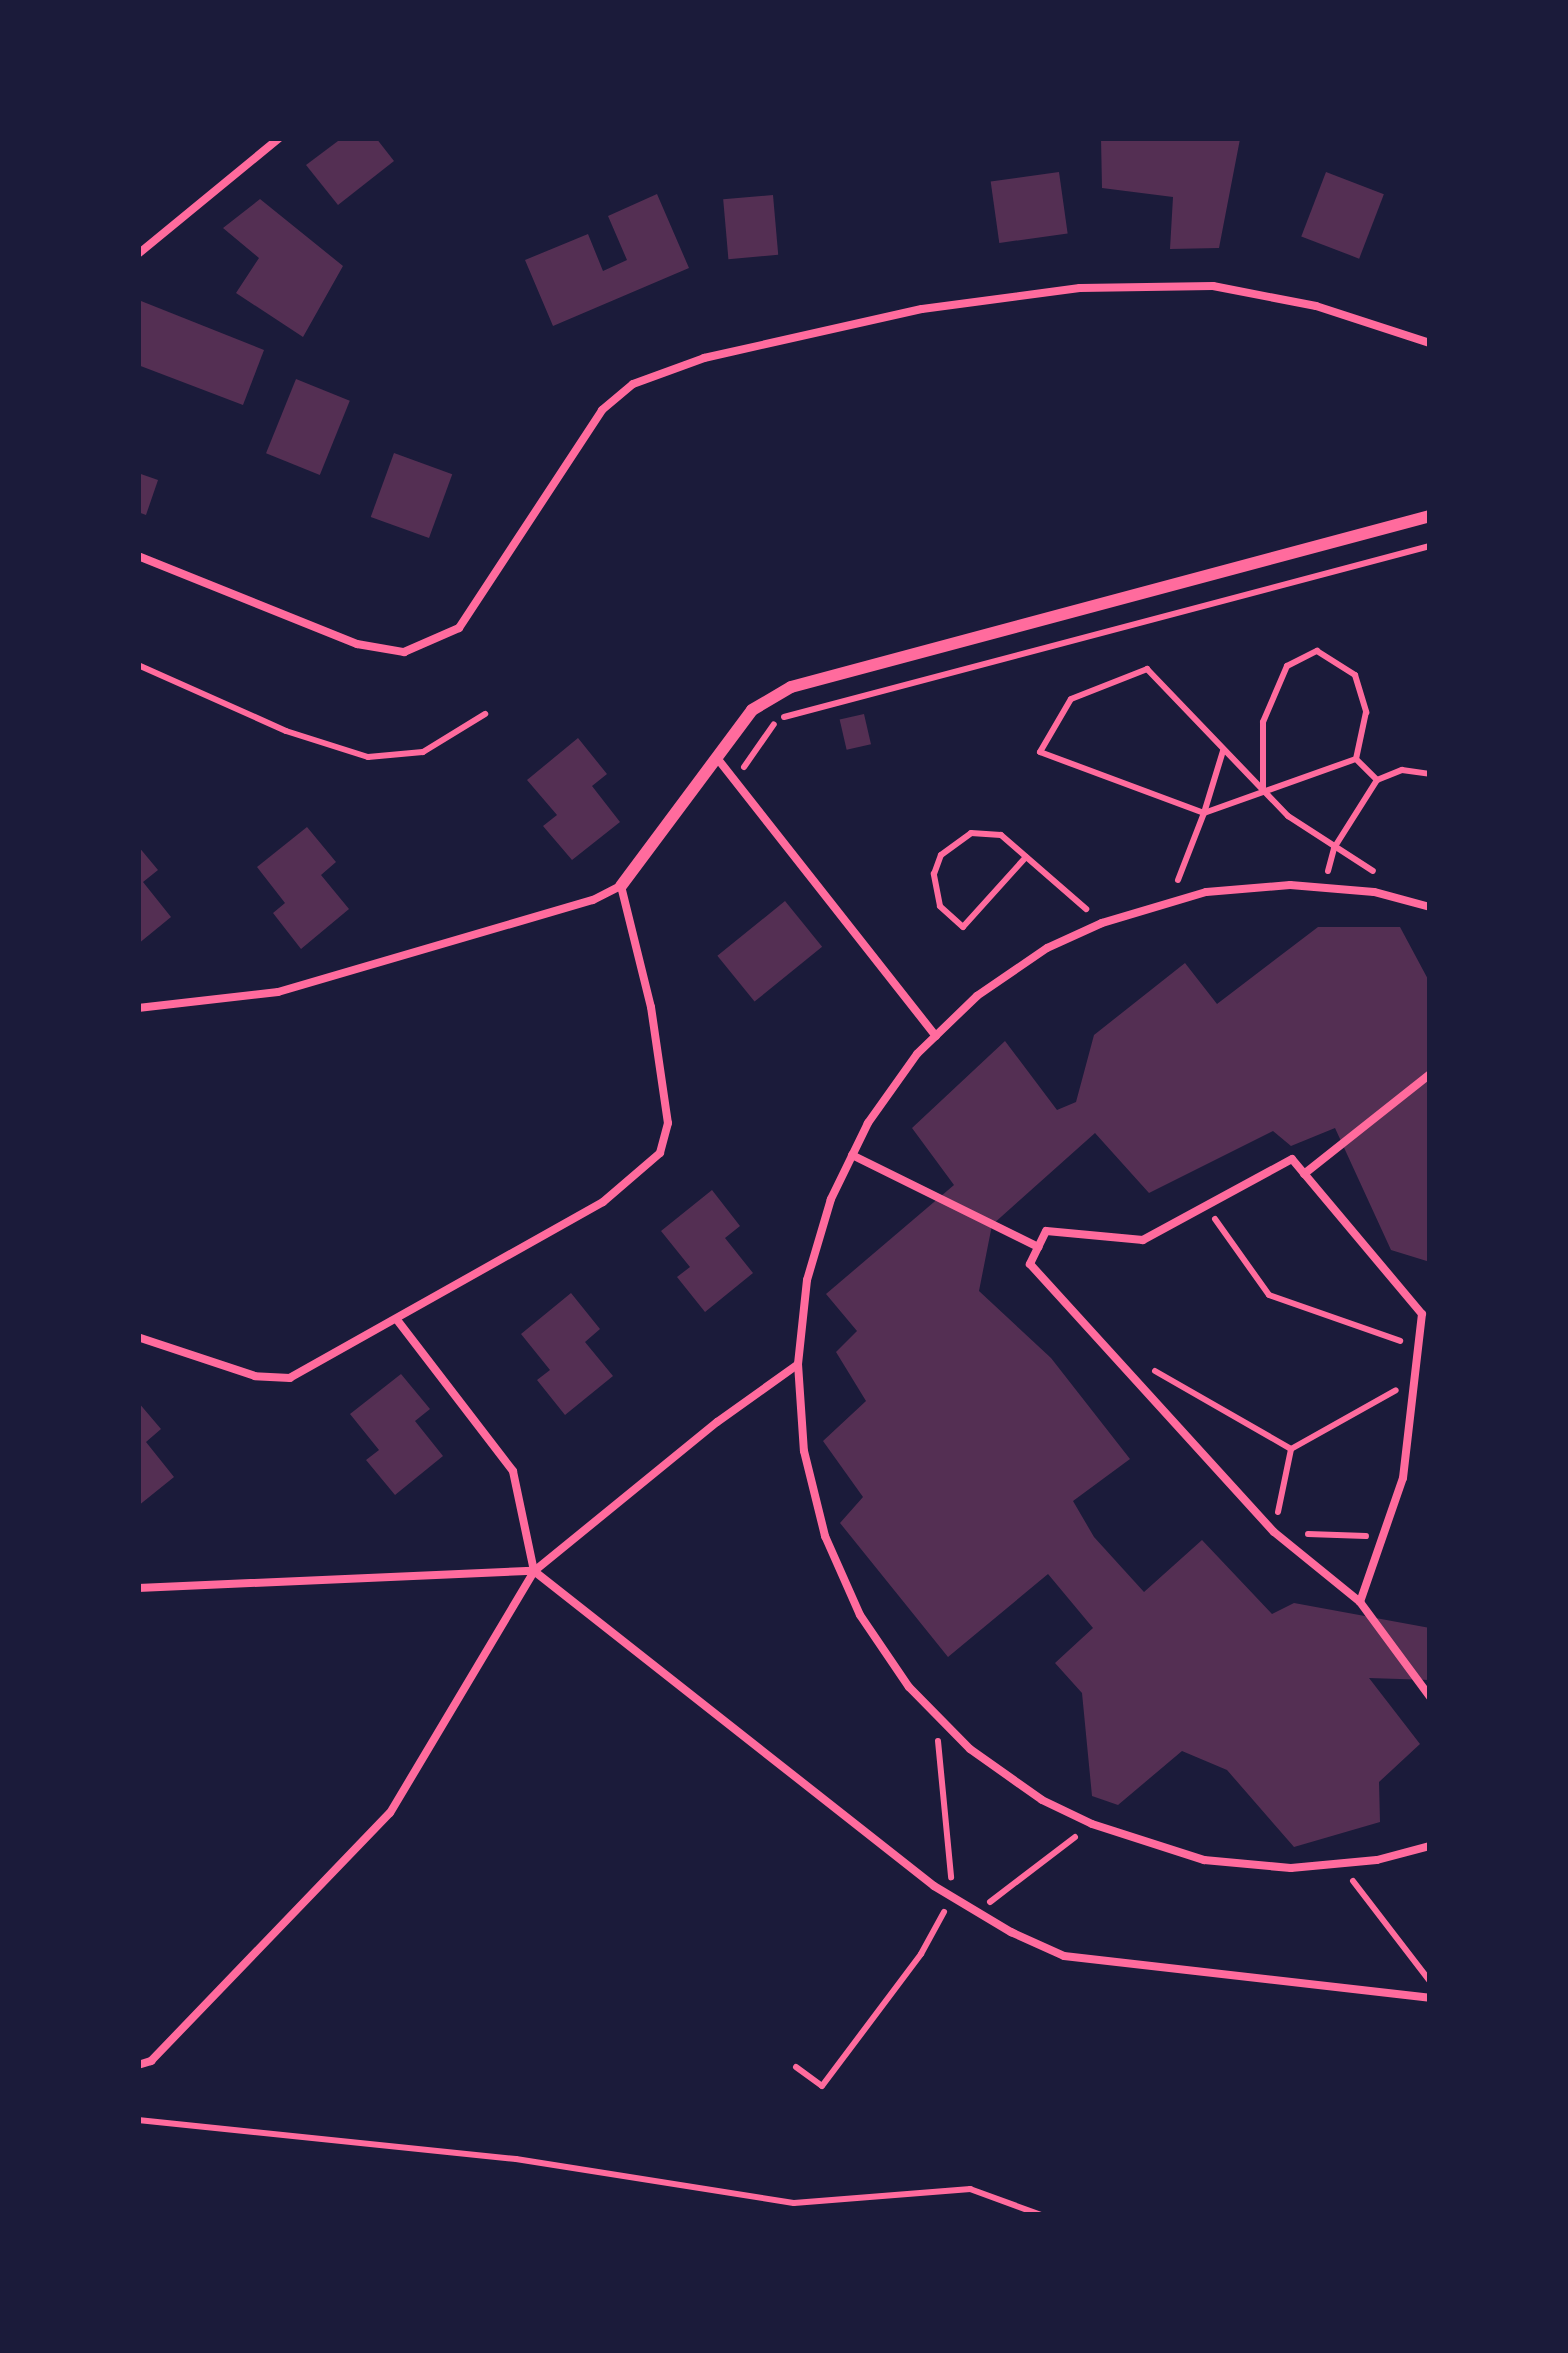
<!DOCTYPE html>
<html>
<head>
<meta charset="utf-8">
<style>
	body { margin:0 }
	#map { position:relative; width:1568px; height:2353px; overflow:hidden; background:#1b1b3a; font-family:Helvetica,sans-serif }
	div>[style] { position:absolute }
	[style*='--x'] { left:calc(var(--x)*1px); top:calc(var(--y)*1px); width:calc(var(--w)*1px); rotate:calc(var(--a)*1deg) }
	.building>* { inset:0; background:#542f53; transform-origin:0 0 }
	.path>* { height:6px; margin:-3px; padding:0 3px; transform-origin:3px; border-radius:3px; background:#ff6b9d }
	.service>* { height:8px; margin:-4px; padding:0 4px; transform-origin:4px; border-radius:4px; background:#ff6b9d }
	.minor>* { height:12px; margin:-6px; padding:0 6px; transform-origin:6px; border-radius:6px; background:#ff6b9d }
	span { translate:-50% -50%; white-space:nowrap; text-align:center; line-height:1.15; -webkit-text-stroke:10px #1b1b3a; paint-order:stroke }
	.frame { position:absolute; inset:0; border:141px solid #1b1b3a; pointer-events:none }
</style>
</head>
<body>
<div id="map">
	<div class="building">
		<i style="clip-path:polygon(342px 138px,376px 138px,394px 161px,338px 205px,306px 165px)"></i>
		<i style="clip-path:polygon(1101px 138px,1240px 139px,1219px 248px,1170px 249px,1173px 197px,1102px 188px)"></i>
		<i style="left:1059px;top:172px;width:62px;height:69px;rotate:82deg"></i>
		<i style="left:1326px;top:172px;width:62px;height:69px;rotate:21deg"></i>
		<i style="clip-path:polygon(657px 194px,689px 268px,553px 326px,525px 260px,588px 234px,603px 271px,627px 260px,608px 216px)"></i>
		<i style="left:773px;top:195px;width:60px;height:50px;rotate:85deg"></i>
		<i style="clip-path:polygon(260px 199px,343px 266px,303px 337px,236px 293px,259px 258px,223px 228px)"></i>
		<i style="clip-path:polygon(141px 301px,264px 350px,243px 405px,138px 365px)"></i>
		<i style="left:296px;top:379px;width:58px;height:80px;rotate:22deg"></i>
		<i style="left:394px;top:453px;width:62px;height:68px;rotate:20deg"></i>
		<i style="clip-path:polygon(138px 473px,158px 480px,146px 515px,138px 512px)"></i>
		<i style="left:864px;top:714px;width:31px;height:25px;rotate:77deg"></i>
		<i style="clip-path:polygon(578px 738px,607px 774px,592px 786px,620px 822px,572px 860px,543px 826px,557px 815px,527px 780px)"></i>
		<i style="clip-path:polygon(307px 827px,336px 862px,321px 875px,349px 909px,301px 949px,273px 913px,285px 903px,257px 867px)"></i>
		<i style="clip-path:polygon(138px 846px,158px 870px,143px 882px,171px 917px,138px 944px)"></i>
		<i style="left:785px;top:901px;width:59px;height:87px;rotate:51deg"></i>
		<i style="clip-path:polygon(1318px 927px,1400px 927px,1430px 983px,1430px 1262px,1391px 1250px,1335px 1128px,1291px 1146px,1273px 1131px,1149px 1193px,1095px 1133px,992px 1225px,979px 1291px,1051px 1358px,1130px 1459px,1073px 1501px,1094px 1537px,1144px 1592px,1202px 1540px,1272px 1614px,1294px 1603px,1430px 1628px,1430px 1680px,1369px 1678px,1420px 1744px,1379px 1782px,1380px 1822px,1294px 1847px,1227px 1770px,1182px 1751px,1118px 1805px,1092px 1796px,1082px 1693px,1055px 1663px,1093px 1628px,1048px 1574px,948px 1657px,840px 1523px,863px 1497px,823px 1441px,866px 1401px,836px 1352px,857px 1331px,826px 1294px,954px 1185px,912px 1128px,1005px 1041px,1057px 1110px,1076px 1102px,1094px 1035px,1185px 963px,1217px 1004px)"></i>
		<i style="clip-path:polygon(712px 1190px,740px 1226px,725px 1238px,753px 1273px,705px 1312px,677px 1277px,690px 1267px,661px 1231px)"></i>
		<i style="clip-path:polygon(571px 1293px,600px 1329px,585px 1342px,613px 1376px,565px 1415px,537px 1380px,550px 1370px,521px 1334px)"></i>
		<i style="clip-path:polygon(401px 1374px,430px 1409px,415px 1421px,443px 1456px,395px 1495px,366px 1460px,379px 1450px,350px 1414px)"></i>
		<i style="clip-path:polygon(138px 1402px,161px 1429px,146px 1442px,174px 1477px,138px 1506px)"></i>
	</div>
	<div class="path">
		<i style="--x:138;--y:665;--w:162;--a:24"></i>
		<i style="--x:286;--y:731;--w:86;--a:17.6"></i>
		<i style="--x:368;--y:757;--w:55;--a:-5.2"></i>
		<i style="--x:423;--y:752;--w:73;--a:-31.5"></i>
		<i style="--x:784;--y:717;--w:668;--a:-14.83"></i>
		<i style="--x:744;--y:767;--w:52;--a:-55.1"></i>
		<i style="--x:1263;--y:792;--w:70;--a:-90"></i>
		<i style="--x:1263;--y:722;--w:61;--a:-66.8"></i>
		<i style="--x:1287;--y:666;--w:34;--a:-27"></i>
		<i style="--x:1317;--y:651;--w:45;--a:32.3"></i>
		<i style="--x:1355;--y:675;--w:39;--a:73"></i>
		<i style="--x:1366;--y:712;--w:48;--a:102"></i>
		<i style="--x:1356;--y:759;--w:30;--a:45"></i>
		<i style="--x:1377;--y:780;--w:27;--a:-22"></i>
		<i style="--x:1402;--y:770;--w:28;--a:8"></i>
		<i style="--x:1204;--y:813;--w:161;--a:-19.6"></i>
		<i style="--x:1204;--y:813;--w:65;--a:-73"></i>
		<i style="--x:1026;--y:857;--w:94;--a:132"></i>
		<i style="--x:963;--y:927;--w:31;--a:-138"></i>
		<i style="--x:940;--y:906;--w:33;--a:-101"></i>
		<i style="--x:934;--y:874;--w:20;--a:-70"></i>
		<i style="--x:941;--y:855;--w:37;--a:-36"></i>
		<i style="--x:971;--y:833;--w:30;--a:4"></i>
		<i style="--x:1001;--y:835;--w:113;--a:41"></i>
		<i style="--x:1328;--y:871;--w:24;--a:-75"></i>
		<i style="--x:1334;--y:848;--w:80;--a:-57.7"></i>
		<i style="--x:1178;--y:880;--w:72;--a:-68.8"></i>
		<i style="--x:1204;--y:813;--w:175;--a:-159.6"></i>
		<i style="--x:1040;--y:752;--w:61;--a:-59.7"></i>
		<i style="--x:1071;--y:699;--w:82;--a:-21.5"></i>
		<i style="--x:1147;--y:669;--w:204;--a:46.2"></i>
		<i style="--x:1288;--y:816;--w:101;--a:32.9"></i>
		<i style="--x:1215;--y:1219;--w:93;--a:54.6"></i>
		<i style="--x:1269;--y:1295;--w:139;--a:19.3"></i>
		<i style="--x:1155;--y:1371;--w:157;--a:29.8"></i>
		<i style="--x:1278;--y:1512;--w:64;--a:-78.3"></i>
		<i style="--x:1291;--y:1449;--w:120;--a:-29.3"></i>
		<i style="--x:1308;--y:1534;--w:58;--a:2"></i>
		<i style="--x:938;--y:1741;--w:137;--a:84.5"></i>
		<i style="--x:1353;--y:1881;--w:125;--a:52.5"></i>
		<i style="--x:990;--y:1902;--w:107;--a:-37.4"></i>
		<i style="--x:796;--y:2067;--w:32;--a:36"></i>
		<i style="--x:822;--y:2086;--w:165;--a:-53.1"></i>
		<i style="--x:921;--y:1954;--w:48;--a:-61.3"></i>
		<i style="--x:138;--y:2120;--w:380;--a:5.9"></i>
		<i style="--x:516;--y:2159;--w:281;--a:9"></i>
		<i style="--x:794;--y:2203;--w:177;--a:-4.5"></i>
		<i style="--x:970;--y:2189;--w:76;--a:20.1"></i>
	</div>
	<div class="service">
		<i style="--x:138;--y:254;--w:183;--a:-39.4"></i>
		<i style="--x:138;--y:556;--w:236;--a:21.9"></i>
		<i style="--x:357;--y:644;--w:48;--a:9.7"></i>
		<i style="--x:404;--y:652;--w:60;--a:-23.6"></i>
		<i style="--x:459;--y:628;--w:261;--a:-56.7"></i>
		<i style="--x:602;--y:410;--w:40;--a:-40"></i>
		<i style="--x:633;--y:384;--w:76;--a:-20.1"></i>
		<i style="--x:704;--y:358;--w:223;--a:-12.7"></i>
		<i style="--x:922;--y:309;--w:159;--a:-7.6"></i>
		<i style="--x:1080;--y:288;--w:133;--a:-0.9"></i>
		<i style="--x:1213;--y:286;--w:105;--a:11"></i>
		<i style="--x:1316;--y:306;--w:120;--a:18"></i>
		<i style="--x:717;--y:758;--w:354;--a:51.8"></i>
		<i style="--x:1430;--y:907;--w:58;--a:-165"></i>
		<i style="--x:1374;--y:892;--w:84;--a:-175.2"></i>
		<i style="--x:1290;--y:885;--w:84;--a:175.2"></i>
		<i style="--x:1206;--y:892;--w:109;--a:163.4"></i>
		<i style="--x:1102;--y:923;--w:60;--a:155.6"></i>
		<i style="--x:1047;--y:948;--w:85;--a:145.6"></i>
		<i style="--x:977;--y:996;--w:83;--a:136"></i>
		<i style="--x:917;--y:1054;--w:85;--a:125.4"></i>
		<i style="--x:868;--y:1123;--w:85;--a:116"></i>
		<i style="--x:831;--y:1199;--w:84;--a:106.5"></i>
		<i style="--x:807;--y:1280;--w:84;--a:96.1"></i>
		<i style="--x:798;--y:1364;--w:87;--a:86.1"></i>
		<i style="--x:804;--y:1451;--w:88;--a:76.1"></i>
		<i style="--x:825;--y:1536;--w:86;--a:66.1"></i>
		<i style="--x:860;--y:1615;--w:87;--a:55.8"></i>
		<i style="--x:909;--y:1687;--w:87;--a:45.5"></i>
		<i style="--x:970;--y:1749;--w:88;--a:35.3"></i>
		<i style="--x:1042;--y:1800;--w:55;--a:25.6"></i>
		<i style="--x:1092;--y:1824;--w:118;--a:17.8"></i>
		<i style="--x:1204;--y:1860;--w:87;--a:5.3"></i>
		<i style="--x:1291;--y:1868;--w:86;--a:-5.3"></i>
		<i style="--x:1377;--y:1860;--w:55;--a:-14.8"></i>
		<i style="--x:138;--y:1008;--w:141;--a:-6.5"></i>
		<i style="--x:278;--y:992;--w:328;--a:-16.3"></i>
		<i style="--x:593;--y:900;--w:31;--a:-27"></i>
		<i style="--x:621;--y:886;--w:125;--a:76.1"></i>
		<i style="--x:651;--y:1007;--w:117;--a:81.7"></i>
		<i style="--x:668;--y:1123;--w:31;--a:105"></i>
		<i style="--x:660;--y:1153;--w:75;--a:139.3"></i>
		<i style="--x:603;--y:1202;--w:359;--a:150.7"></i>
		<i style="--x:290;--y:1378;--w:35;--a:-177"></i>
		<i style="--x:255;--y:1376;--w:123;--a:-161.6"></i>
		<i style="--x:852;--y:1155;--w:208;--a:26.3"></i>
		<i style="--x:1304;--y:1174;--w:161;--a:-38.4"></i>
		<i style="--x:797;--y:1365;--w:98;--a:144.5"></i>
		<i style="--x:717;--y:1422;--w:236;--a:140.8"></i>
		<i style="--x:534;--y:1571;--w:509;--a:38.22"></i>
		<i style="--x:934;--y:1886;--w:90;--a:30.9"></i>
		<i style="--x:1011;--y:1932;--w:58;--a:24.4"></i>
		<i style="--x:1064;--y:1956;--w:368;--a:6.5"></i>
		<i style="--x:138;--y:1588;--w:395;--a:-2.5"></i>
		<i style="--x:1360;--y:1602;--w:131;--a:-70.9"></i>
		<i style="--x:1403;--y:1478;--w:165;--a:-83.4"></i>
		<i style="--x:1422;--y:1314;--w:202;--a:-130"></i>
		<i style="--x:1292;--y:1159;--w:170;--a:151.5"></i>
		<i style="--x:1143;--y:1240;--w:97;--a:-174.7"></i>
		<i style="--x:1046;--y:1231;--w:37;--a:116"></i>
		<i style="--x:1030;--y:1264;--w:362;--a:47.7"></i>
		<i style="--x:1274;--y:1532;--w:111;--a:39.1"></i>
		<i style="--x:1360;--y:1602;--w:118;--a:53.6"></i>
		<i style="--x:138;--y:2065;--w:14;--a:-17"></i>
		<i style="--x:151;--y:2061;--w:344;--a:-46.1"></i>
		<i style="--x:390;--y:1813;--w:282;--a:-59.2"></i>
		<i style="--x:534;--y:1571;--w:102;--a:-101.9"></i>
		<i style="--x:513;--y:1471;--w:190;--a:-127.5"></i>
	</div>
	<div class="minor">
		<i style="--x:621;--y:886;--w:219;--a:-53.3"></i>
		<i style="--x:752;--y:710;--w:45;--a:-30.5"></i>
		<i style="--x:791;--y:687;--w:661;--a:-14.98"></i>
	</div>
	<div class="frame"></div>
</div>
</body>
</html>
